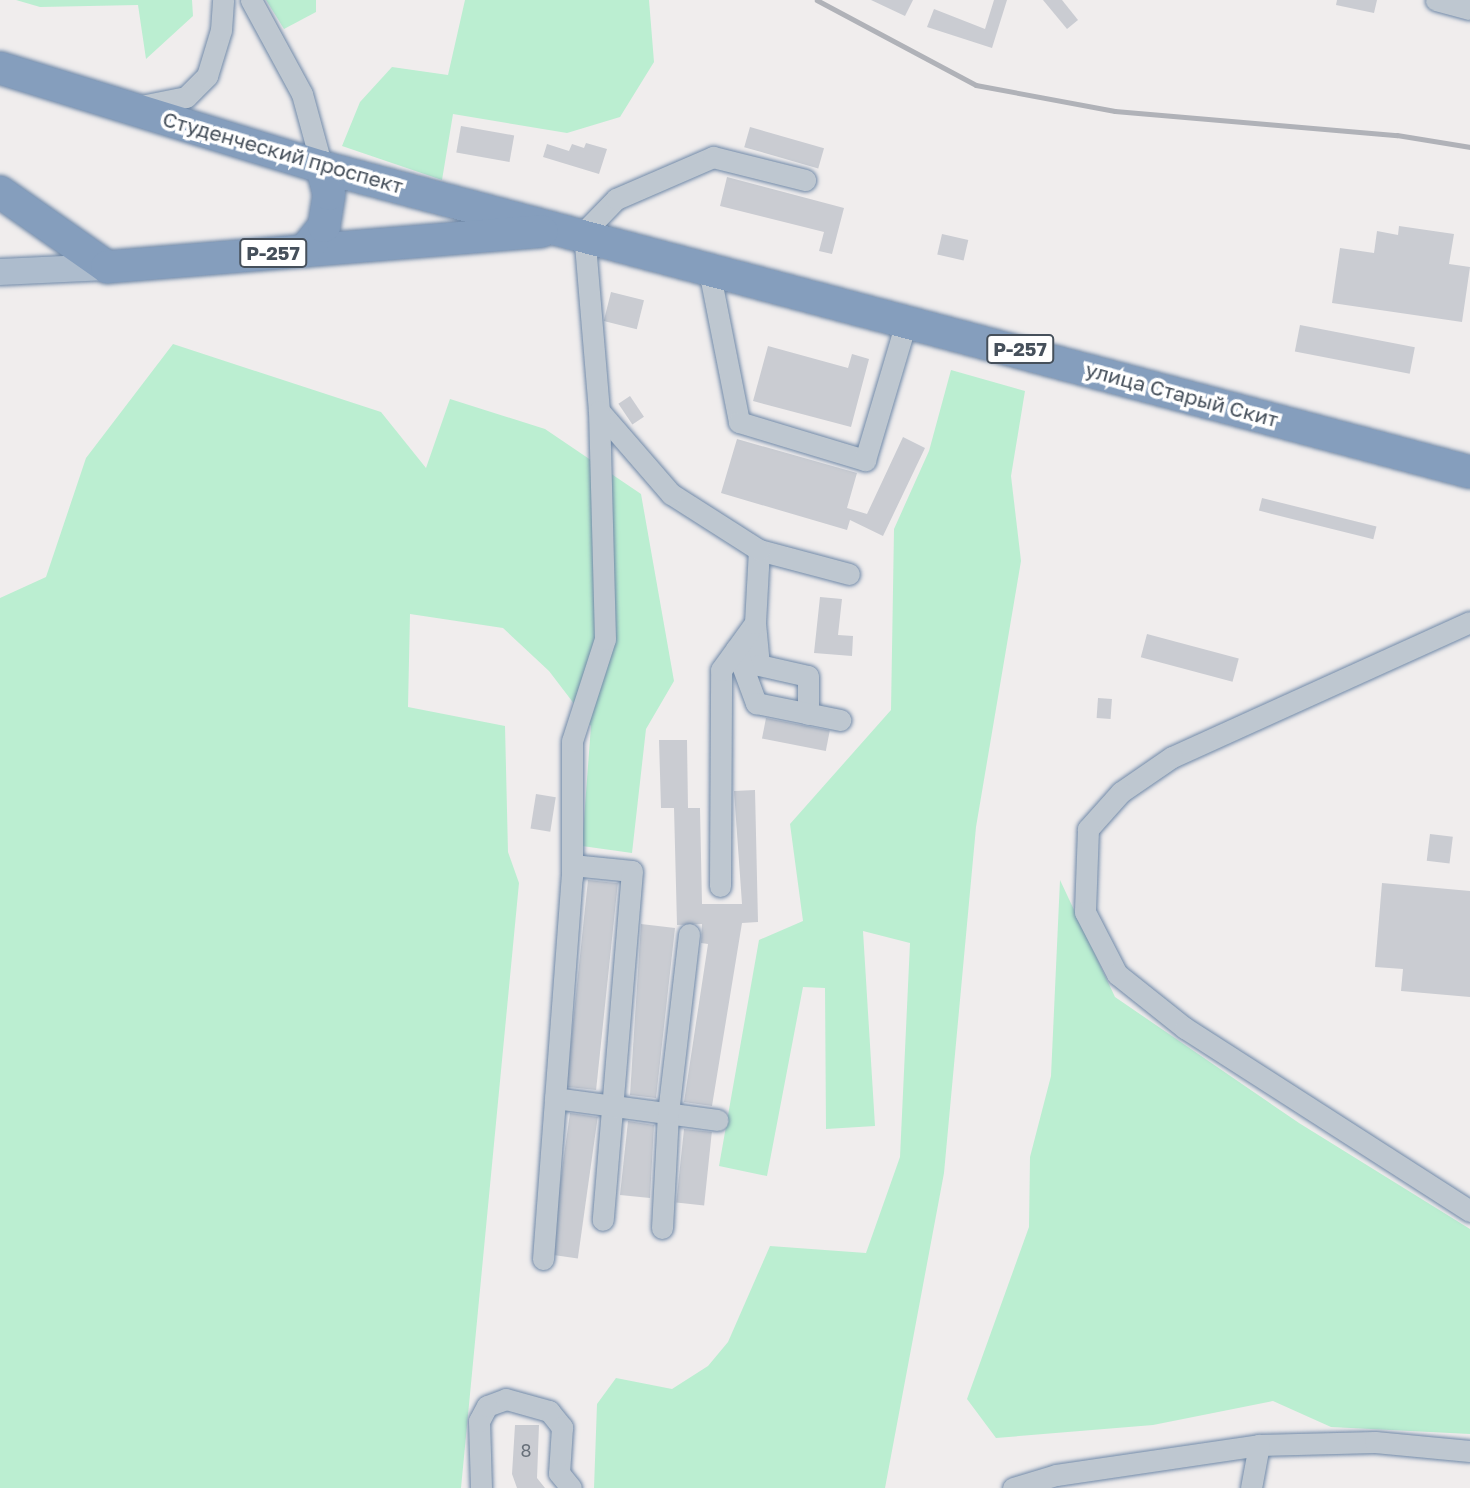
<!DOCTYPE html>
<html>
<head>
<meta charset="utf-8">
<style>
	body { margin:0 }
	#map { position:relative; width:1470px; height:1488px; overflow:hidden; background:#f0eded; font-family:"Golos Text",sans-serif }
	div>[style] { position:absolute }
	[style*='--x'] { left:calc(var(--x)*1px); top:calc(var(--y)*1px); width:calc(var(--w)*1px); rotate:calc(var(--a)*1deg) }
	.green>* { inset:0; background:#bbeed1 }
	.building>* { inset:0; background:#caccd2; transform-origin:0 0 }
	.roads { filter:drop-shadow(0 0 2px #7089a8) drop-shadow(0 0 2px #7089a8) }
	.minor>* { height:21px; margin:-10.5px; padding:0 10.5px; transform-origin:10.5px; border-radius:10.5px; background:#bec7d0 }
	.major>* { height:26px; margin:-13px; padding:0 13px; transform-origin:13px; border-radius:13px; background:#adbccd }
	.highway>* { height:32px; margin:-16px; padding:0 16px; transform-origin:16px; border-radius:16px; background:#859ebd }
	.rail>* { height:4.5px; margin:-2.25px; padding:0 2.25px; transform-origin:2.25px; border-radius:2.25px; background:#b0b2b8 }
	span { translate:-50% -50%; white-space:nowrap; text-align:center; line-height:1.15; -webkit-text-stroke:7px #fff; paint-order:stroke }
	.number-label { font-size:18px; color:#676f79 }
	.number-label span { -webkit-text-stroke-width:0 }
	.shield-label span { padding:2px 5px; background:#fff; border:2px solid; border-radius:5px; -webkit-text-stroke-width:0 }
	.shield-label { font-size:19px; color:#46505b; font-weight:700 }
	.street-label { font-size:21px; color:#46505b }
</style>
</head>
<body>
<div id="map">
	<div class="green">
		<i style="clip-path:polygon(16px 0,192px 0,193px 16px,146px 59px,138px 5px,40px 7px)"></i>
		<i style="clip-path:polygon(266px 0,316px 0,316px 12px,284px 29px)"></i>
		<i style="clip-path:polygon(465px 0,649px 0,654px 62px,620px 117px,567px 133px,453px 114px,442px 180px,342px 146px,360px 102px,392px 67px,448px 75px)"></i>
		<i style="clip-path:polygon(173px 344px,381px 412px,426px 468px,450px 399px,545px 429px,641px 494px,674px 681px,646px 729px,632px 853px,582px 846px,591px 726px,549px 671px,503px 628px,410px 614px,408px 707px,505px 726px,508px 852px,519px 883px,461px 1488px,0 1488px,0 598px,46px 577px,86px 458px)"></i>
		<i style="clip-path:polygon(951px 370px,1025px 391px,1011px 476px,1021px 561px,976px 827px,944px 1173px,885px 1488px,594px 1488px,597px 1404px,616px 1378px,672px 1389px,708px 1366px,728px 1342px,770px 1246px,866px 1253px,900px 1157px,910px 943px,863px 931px,875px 1126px,826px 1129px,825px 988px,803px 987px,767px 1176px,719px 1166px,759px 940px,803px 921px,790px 824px,891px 710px,894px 529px,929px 451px)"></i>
		<i style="clip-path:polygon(1060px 880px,1115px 997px,1299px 1123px,1470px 1229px,1470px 1434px,1331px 1427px,1273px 1401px,1153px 1425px,996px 1438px,967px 1399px,1029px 1227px,1030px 1157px,1051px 1076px)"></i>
	</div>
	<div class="building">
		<i style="clip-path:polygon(871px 0,913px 0,905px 16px)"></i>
		<i style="clip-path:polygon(994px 0,1007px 0,992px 48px,927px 27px,934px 9px,985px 29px)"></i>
		<i style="clip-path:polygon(1043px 0,1062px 0,1078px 20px,1067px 29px)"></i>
		<i style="clip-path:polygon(1337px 0,1377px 0,1374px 13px,1336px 5px)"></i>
		<i style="left:461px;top:126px;width:54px;height:27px;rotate:10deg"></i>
		<i style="left:750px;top:127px;width:77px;height:21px;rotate:16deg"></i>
		<i style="clip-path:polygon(586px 143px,607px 149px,599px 174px,543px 157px,547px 144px,569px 151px,572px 144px,584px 148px)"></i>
		<i style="clip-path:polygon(727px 177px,844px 208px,832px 254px,819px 251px,824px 232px,720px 206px)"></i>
		<i style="clip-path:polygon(1399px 226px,1454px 234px,1449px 264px,1470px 267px,1462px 322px,1332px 303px,1340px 248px,1374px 253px,1377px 231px,1398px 235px)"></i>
		<i style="left:942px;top:234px;width:27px;height:21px;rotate:13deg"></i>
		<i style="left:611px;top:292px;width:34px;height:30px;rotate:14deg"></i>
		<i style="left:1300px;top:325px;width:117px;height:27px;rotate:11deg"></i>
		<i style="clip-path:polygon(768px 346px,848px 368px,852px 354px,869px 359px,851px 427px,753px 401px)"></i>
		<i style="left:630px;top:396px;width:25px;height:14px;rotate:56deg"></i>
		<i style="clip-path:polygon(903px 437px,925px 448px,883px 536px,850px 520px,847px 530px,721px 493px,737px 439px,857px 473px,847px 508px,867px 514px)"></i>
		<i style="left:1262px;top:498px;width:118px;height:13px;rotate:14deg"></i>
		<i style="clip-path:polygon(820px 597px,842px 599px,838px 635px,853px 636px,852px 656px,814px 653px)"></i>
		<i style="left:1147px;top:634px;width:95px;height:24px;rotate:15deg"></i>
		<i style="left:1098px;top:698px;width:14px;height:20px;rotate:4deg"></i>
		<i style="left:766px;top:718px;width:65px;height:21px;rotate:11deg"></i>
		<i style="clip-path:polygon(659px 740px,687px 740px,688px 808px,700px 808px,702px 904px,742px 904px,734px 791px,755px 790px,758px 922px,742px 923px,712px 1106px,684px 1102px,708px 944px,701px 943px,702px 924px,677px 925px,674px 808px,661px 808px)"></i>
		<i style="left:536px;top:794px;width:20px;height:35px;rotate:9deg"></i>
		<i style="left:1430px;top:834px;width:23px;height:27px;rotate:7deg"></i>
		<i style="left:588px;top:880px;width:30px;height:208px;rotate:6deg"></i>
		<i style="clip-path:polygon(1382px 883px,1470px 891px,1470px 997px,1401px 991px,1403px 969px,1375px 967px)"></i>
		<i style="clip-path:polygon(641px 924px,675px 928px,656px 1098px,630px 1095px)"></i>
		<i style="left:570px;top:1113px;width:28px;height:143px;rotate:8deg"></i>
		<i style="clip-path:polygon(628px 1121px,654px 1125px,650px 1198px,620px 1195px)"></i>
		<i style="left:684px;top:1129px;width:28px;height:74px;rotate:6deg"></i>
		<i style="clip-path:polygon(515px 1425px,539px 1425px,537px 1478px,545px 1488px,517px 1488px,512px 1474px)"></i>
	</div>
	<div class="roads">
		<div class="minor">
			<i style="--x:251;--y:0;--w:107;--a:61.5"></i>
			<i style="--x:302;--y:94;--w:76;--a:74.7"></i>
			<i style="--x:1436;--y:0;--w:35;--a:15"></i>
			<i style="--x:136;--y:107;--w:51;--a:-11.3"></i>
			<i style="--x:186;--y:97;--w:30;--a:-45"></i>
			<i style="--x:207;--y:76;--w:48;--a:-73.1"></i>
			<i style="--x:221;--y:30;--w:30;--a:-86"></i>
			<i style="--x:708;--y:265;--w:160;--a:78.8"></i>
			<i style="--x:739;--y:422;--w:132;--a:16.8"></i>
			<i style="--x:865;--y:460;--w:147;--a:-73.4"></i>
			<i style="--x:759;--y:550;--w:93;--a:14.9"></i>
			<i style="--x:1470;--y:622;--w:327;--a:155.6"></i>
			<i style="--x:1172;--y:757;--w:62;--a:145.5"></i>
			<i style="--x:1121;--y:792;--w:50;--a:131.7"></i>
			<i style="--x:1088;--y:829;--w:83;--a:92.1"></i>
			<i style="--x:1085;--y:912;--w:70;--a:62.7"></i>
			<i style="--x:1117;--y:974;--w:87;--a:38.5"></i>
			<i style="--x:1185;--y:1028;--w:339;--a:32.7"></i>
			<i style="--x:755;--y:623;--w:42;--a:84.6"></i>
			<i style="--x:759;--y:665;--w:50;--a:12.7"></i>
			<i style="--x:808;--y:676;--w:38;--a:90"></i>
			<i style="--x:736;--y:649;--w:58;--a:69.7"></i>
			<i style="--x:756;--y:703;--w:86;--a:11.4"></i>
			<i style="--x:572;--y:865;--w:60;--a:5.7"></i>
			<i style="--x:632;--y:871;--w:350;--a:94.8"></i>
			<i style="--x:720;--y:886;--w:216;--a:-89.7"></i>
			<i style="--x:721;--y:670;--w:58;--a:-54.1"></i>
			<i style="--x:755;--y:623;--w:73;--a:-86.9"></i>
			<i style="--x:759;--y:550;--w:104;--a:-147.5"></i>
			<i style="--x:671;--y:494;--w:110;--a:-130.9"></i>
			<i style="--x:599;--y:411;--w:180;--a:-94.8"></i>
			<i style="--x:584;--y:232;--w:46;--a:-45.9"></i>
			<i style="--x:616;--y:199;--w:106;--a:-23.4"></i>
			<i style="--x:713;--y:157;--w:95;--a:14"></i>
			<i style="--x:555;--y:1098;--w:164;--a:7.7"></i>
			<i style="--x:662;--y:1228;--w:115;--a:-87"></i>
			<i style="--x:668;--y:1113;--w:180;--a:-83.3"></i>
			<i style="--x:543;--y:1259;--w:383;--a:-85.7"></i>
			<i style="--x:572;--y:877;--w:136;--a:-90"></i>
			<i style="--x:572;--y:741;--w:107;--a:-72.1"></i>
			<i style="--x:605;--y:639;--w:228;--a:-91.5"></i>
			<i style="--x:481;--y:1488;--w:67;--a:-91.7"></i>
			<i style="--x:479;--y:1421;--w:17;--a:-62"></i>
			<i style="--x:487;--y:1406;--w:20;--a:-20"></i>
			<i style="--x:506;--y:1399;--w:45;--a:15.6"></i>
			<i style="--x:549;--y:1411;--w:21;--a:51"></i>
			<i style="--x:562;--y:1427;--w:46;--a:93.7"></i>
			<i style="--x:559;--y:1473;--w:19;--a:51"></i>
			<i style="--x:1013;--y:1488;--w:45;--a:-16.8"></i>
			<i style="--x:1056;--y:1475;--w:205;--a:-8.4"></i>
			<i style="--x:1259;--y:1445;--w:116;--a:-1.5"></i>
			<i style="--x:1375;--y:1442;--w:95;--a:5.4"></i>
			<i style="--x:1251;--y:1488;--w:44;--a:-79.5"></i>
		</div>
		<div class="major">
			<i style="--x:0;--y:272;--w:107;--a:-2.7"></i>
		</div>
		<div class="highway">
			<i style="--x:0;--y:68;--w:337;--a:17.1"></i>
			<i style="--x:322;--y:167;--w:1188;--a:14.88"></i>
			<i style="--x:0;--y:192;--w:131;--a:35"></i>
			<i style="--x:107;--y:267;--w:436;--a:-4.7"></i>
			<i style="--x:304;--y:251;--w:32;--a:-51"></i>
			<i style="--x:324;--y:226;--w:32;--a:-81"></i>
			<i style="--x:329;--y:194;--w:28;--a:-105"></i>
		</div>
	</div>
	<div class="rail">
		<i style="--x:817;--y:0;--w:180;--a:28.1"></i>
		<i style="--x:976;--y:85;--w:141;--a:10.6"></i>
		<i style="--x:1115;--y:111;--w:283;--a:4.9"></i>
		<i style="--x:1397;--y:135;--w:74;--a:9.3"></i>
	</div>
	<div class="number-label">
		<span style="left:526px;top:1450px">8</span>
	</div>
	<div class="shield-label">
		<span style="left:273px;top:253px">Р-257</span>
		<span style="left:1020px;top:349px">Р-257</span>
	</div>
	<div class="street-label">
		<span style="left:283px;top:152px;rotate:16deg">Студенческий проспект</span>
		<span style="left:1182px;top:394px;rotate:15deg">улица Старый Скит</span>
	</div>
</div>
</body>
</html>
